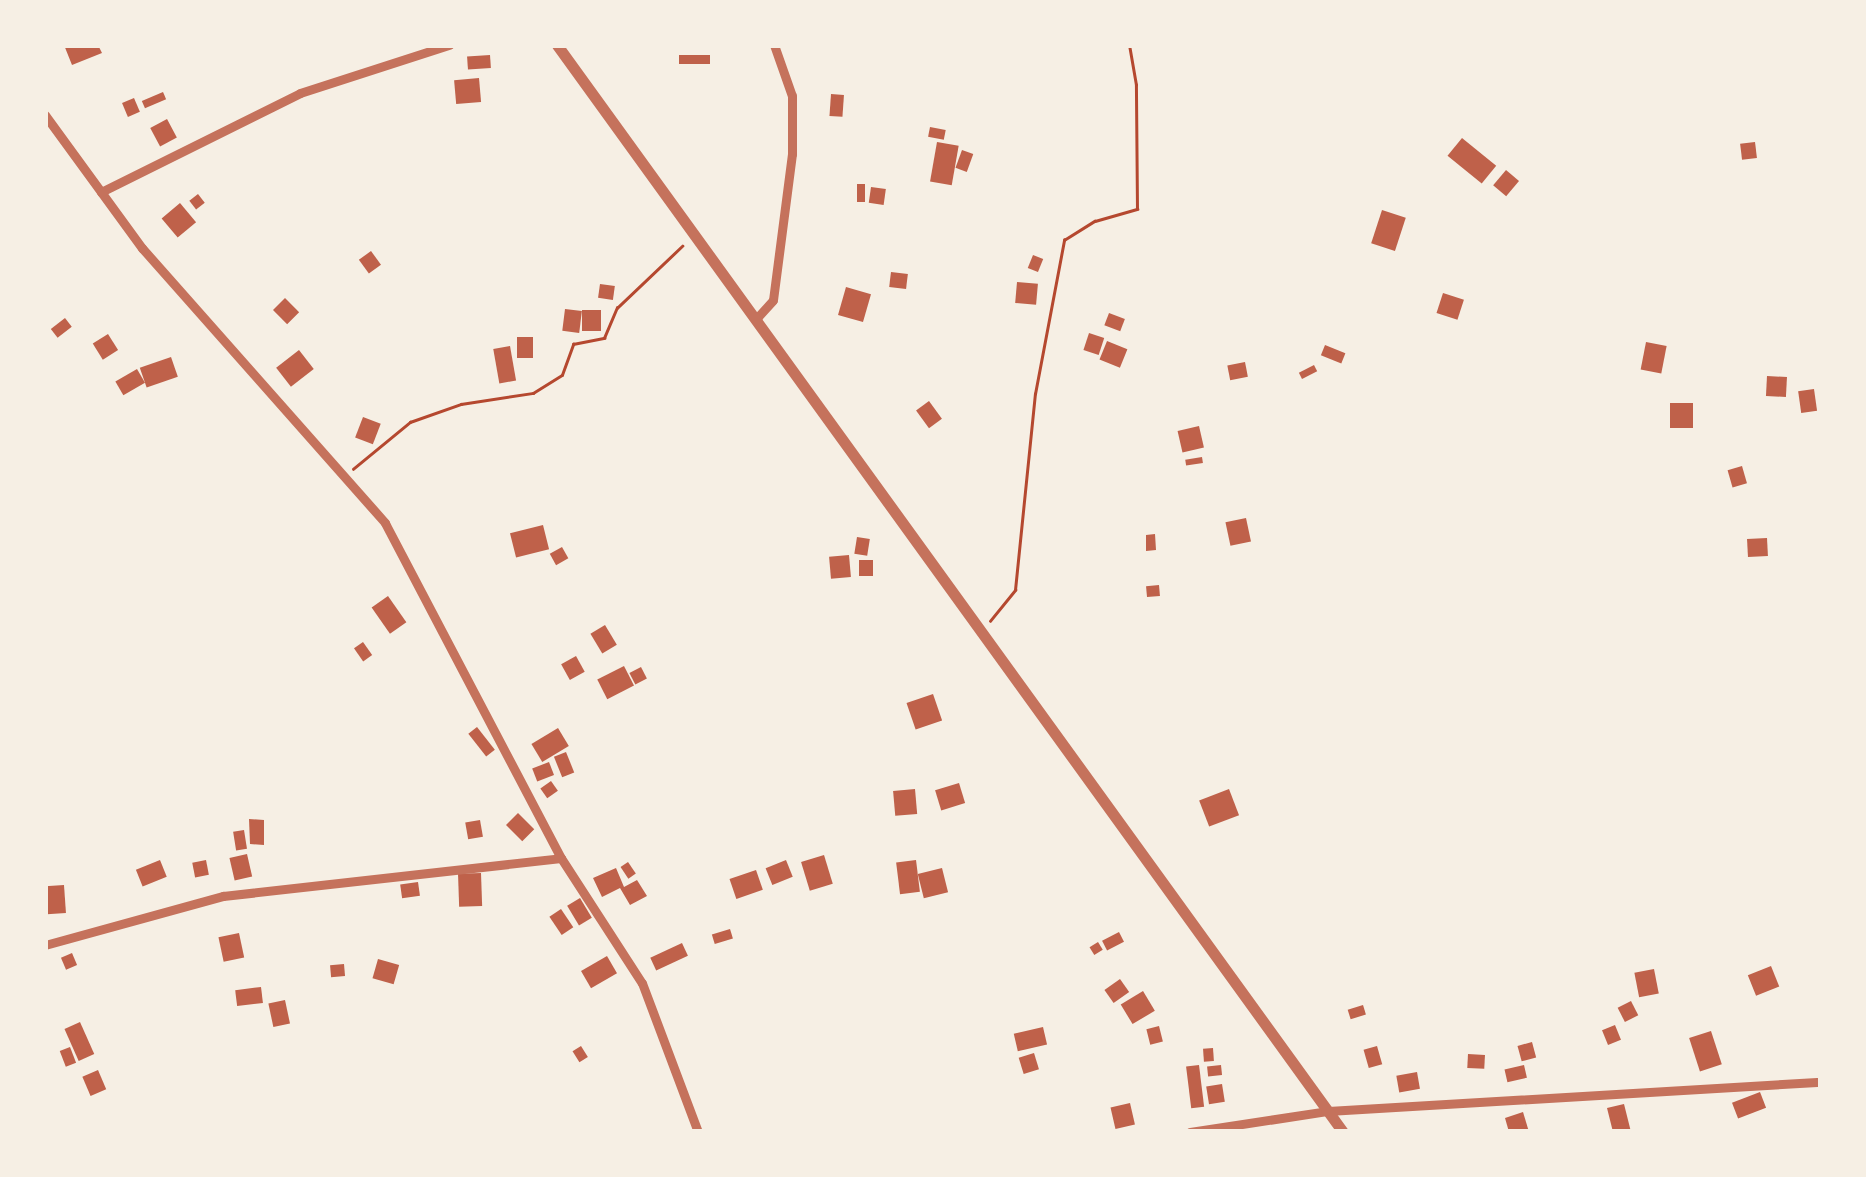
<!DOCTYPE html>
<html>
<head>
<meta charset="utf-8">
<style>
	body { margin:0 }
	#map { position:relative; width:1866px; height:1177px; overflow:hidden; background:#f6efe4; font-family:"DM Sans",sans-serif }
	div>[style] { position:absolute }
	[style*='--x'] { left:calc(var(--x)*1px); top:calc(var(--y)*1px); width:calc(var(--w)*1px); rotate:calc(var(--a)*1deg) }
	.building>* { inset:0; background:#bf614a; transform-origin:0 0 }
	.path>* { height:2.5px; margin:-1.25px; padding:0 1.25px; transform-origin:1.25px; border-radius:1.25px; background:#b5482f }
	.minor>* { height:9px; margin:-4.5px; padding:0 4.5px; transform-origin:4.5px; border-radius:4.5px; background:#c5725c }
	.tertiary>* { height:11px; margin:-5.5px; padding:0 5.5px; transform-origin:5.5px; border-radius:5.5px; background:#c5725c }
	span { translate:-50% -50%; white-space:nowrap; text-align:center; line-height:1.15; -webkit-text-stroke:8px #f6efe4; paint-order:stroke }
	.frame { position:absolute; inset:0; border:48px solid #f6efe4; pointer-events:none }
</style>
</head>
<body>
<div id="map">
	<div class="building">
		<i style="clip-path:polygon(64px 45px,98px 45px,102px 53px,72px 65px)"></i>
		<i style="left:490px;top:55px;width:13px;height:23px;rotate:86deg"></i>
		<i style="left:679px;top:55px;width:31px;height:9px"></i>
		<i style="left:479px;top:78px;width:24px;height:25px;rotate:85deg"></i>
		<i style="left:163px;top:92px;width:8px;height:23px;rotate:67deg"></i>
		<i style="left:831px;top:94px;width:13px;height:22px;rotate:4deg"></i>
		<i style="left:134px;top:98px;width:15px;height:13px;rotate:67deg"></i>
		<i style="left:167px;top:119px;width:21px;height:19px;rotate:62deg"></i>
		<i style="left:930px;top:127px;width:16px;height:10px;rotate:11deg"></i>
		<i style="left:1462px;top:138px;width:44px;height:23px;rotate:39deg"></i>
		<i style="left:937px;top:142px;width:22px;height:40px;rotate:10deg"></i>
		<i style="left:1755px;top:142px;width:16px;height:15px;rotate:83deg"></i>
		<i style="left:962px;top:150px;width:12px;height:19px;rotate:20deg"></i>
		<i style="left:1506px;top:170px;width:17px;height:20px;rotate:40deg"></i>
		<i style="left:857px;top:184px;width:8px;height:18px"></i>
		<i style="left:871px;top:187px;width:15px;height:16px;rotate:8deg"></i>
		<i style="left:198px;top:194px;width:11px;height:11px;rotate:52deg"></i>
		<i style="left:180px;top:203px;width:25px;height:24px;rotate:50deg"></i>
		<i style="left:1382px;top:210px;width:25px;height:35px;rotate:18deg"></i>
		<i style="left:371px;top:251px;width:17px;height:15px;rotate:54deg"></i>
		<i style="left:1033px;top:255px;width:11px;height:14px;rotate:22deg"></i>
		<i style="left:891px;top:272px;width:17px;height:15px;rotate:7deg"></i>
		<i style="left:1017px;top:282px;width:21px;height:21px;rotate:5deg"></i>
		<i style="left:600px;top:284px;width:15px;height:14px;rotate:8deg"></i>
		<i style="left:846px;top:287px;width:26px;height:29px;rotate:16deg"></i>
		<i style="left:1443px;top:293px;width:22px;height:21px;rotate:18deg"></i>
		<i style="left:285px;top:298px;width:20px;height:17px;rotate:45deg"></i>
		<i style="left:565px;top:309px;width:17px;height:22px;rotate:7deg"></i>
		<i style="left:582px;top:310px;width:19px;height:21px"></i>
		<i style="left:1109px;top:313px;width:17px;height:13px;rotate:21deg"></i>
		<i style="left:65px;top:318px;width:11px;height:18px;rotate:52deg"></i>
		<i style="left:1089px;top:333px;width:16px;height:18px;rotate:18deg"></i>
		<i style="left:108px;top:334px;width:19px;height:18px;rotate:58deg"></i>
		<i style="left:517px;top:337px;width:16px;height:21px"></i>
		<i style="left:1107px;top:341px;width:22px;height:20px;rotate:22deg"></i>
		<i style="left:1646px;top:342px;width:21px;height:28px;rotate:11deg"></i>
		<i style="left:1325px;top:345px;width:22px;height:11px;rotate:22deg"></i>
		<i style="left:510px;top:346px;width:35px;height:17px;rotate:80deg"></i>
		<i style="left:299px;top:350px;width:24px;height:29px;rotate:52deg"></i>
		<i style="left:171px;top:357px;width:21px;height:33px;rotate:71deg"></i>
		<i style="left:1245px;top:362px;width:15px;height:18px;rotate:79deg"></i>
		<i style="left:1314px;top:365px;width:7px;height:17px;rotate:63deg"></i>
		<i style="left:137px;top:369px;width:16px;height:25px;rotate:60deg"></i>
		<i style="left:1767px;top:376px;width:20px;height:20px;rotate:3deg"></i>
		<i style="left:1814px;top:389px;width:22px;height:16px;rotate:82deg"></i>
		<i style="left:929px;top:401px;width:22px;height:16px;rotate:54deg"></i>
		<i style="left:1670px;top:403px;width:23px;height:25px"></i>
		<i style="left:363px;top:417px;width:19px;height:22px;rotate:21deg"></i>
		<i style="left:1199px;top:426px;width:22px;height:22px;rotate:77deg"></i>
		<i style="left:1202px;top:457px;width:6px;height:17px;rotate:81deg"></i>
		<i style="left:1742px;top:466px;width:18px;height:15px;rotate:74deg"></i>
		<i style="left:1246px;top:518px;width:24px;height:21px;rotate:78deg"></i>
		<i style="left:543px;top:525px;width:25px;height:34px;rotate:76deg"></i>
		<i style="clip-path:polygon(1155px 534px,1156px 550px,1146px 551px,1146px 535px)"></i>
		<i style="left:857px;top:537px;width:13px;height:17px;rotate:9deg"></i>
		<i style="left:1767px;top:538px;width:18px;height:20px;rotate:87deg"></i>
		<i style="left:562px;top:547px;width:13px;height:14px;rotate:61deg"></i>
		<i style="left:849px;top:555px;width:22px;height:20px;rotate:85deg"></i>
		<i style="left:859px;top:560px;width:14px;height:16px"></i>
		<i style="left:1159px;top:585px;width:11px;height:13px;rotate:85deg"></i>
		<i style="left:388px;top:596px;width:32px;height:20px;rotate:55deg"></i>
		<i style="left:605px;top:625px;width:23px;height:17px;rotate:59deg"></i>
		<i style="left:363px;top:642px;width:16px;height:11px;rotate:55deg"></i>
		<i style="left:576px;top:656px;width:18px;height:17px;rotate:61deg"></i>
		<i style="left:624px;top:666px;width:22px;height:30px;rotate:63deg"></i>
		<i style="left:641px;top:667px;width:13px;height:13px;rotate:63deg"></i>
		<i style="left:933px;top:694px;width:28px;height:28px;rotate:71deg"></i>
		<i style="left:477px;top:727px;width:29px;height:11px;rotate:52deg"></i>
		<i style="left:558px;top:728px;width:21px;height:31px;rotate:59deg"></i>
		<i style="left:566px;top:752px;width:22px;height:13px;rotate:68deg"></i>
		<i style="left:549px;top:762px;width:14px;height:18px;rotate:69deg"></i>
		<i style="left:551px;top:781px;width:12px;height:13px;rotate:55deg"></i>
		<i style="left:959px;top:783px;width:21px;height:25px;rotate:73deg"></i>
		<i style="left:915px;top:789px;width:25px;height:22px;rotate:85deg"></i>
		<i style="left:1229px;top:789px;width:28px;height:32px;rotate:69deg"></i>
		<i style="left:518px;top:813px;width:23px;height:17px;rotate:45deg"></i>
		<i style="clip-path:polygon(249px 819px,264px 820px,264px 845px,250px 844px)"></i>
		<i style="left:480px;top:820px;width:17px;height:15px;rotate:80deg"></i>
		<i style="left:244px;top:830px;width:19px;height:11px;rotate:81deg"></i>
		<i style="left:247px;top:854px;width:23px;height:18px;rotate:77deg"></i>
		<i style="left:824px;top:855px;width:30px;height:24px;rotate:73deg"></i>
		<i style="left:160px;top:860px;width:18px;height:26px;rotate:68deg"></i>
		<i style="left:206px;top:860px;width:15px;height:14px;rotate:79deg"></i>
		<i style="left:786px;top:860px;width:18px;height:22px;rotate:68deg"></i>
		<i style="left:916px;top:860px;width:32px;height:20px;rotate:83deg"></i>
		<i style="left:628px;top:862px;width:14px;height:9px;rotate:56deg"></i>
		<i style="clip-path:polygon(616px 868px,624px 887px,637px 880px,647px 896px,630px 905px,620px 888px,602px 897px,593px 878px)"></i>
		<i style="left:942px;top:868px;width:25px;height:25px;rotate:76deg"></i>
		<i style="left:756px;top:870px;width:21px;height:28px;rotate:71deg"></i>
		<i style="left:481px;top:873px;width:33px;height:23px;rotate:88deg"></i>
		<i style="left:418px;top:882px;width:14px;height:18px;rotate:82deg"></i>
		<i style="left:64px;top:885px;width:28px;height:19px;rotate:86deg"></i>
		<i style="left:580px;top:898px;width:23px;height:15px;rotate:59deg"></i>
		<i style="left:561px;top:909px;width:22px;height:14px;rotate:56deg"></i>
		<i style="left:730px;top:929px;width:10px;height:19px;rotate:73deg"></i>
		<i style="left:1119px;top:932px;width:11px;height:19px;rotate:63deg"></i>
		<i style="left:239px;top:933px;width:25px;height:21px;rotate:78deg"></i>
		<i style="left:1098px;top:942px;width:9px;height:10px;rotate:58deg"></i>
		<i style="left:682px;top:943px;width:14px;height:35px;rotate:65deg"></i>
		<i style="left:72px;top:953px;width:13px;height:12px;rotate:67deg"></i>
		<i style="left:607px;top:956px;width:20px;height:30px;rotate:60deg"></i>
		<i style="left:378px;top:959px;width:22px;height:20px;rotate:16deg"></i>
		<i style="left:344px;top:964px;width:12px;height:14px;rotate:85deg"></i>
		<i style="left:1771px;top:966px;width:22px;height:25px;rotate:68deg"></i>
		<i style="left:1654px;top:969px;width:25px;height:20px;rotate:79deg"></i>
		<i style="left:1120px;top:979px;width:16px;height:19px;rotate:55deg"></i>
		<i style="left:261px;top:987px;width:16px;height:26px;rotate:83deg"></i>
		<i style="left:1143px;top:991px;width:23px;height:26px;rotate:59deg"></i>
		<i style="left:285px;top:1000px;width:24px;height:17px;rotate:78deg"></i>
		<i style="left:1631px;top:1001px;width:16px;height:15px;rotate:63deg"></i>
		<i style="left:1363px;top:1005px;width:10px;height:16px;rotate:73deg"></i>
		<i style="left:80px;top:1022px;width:35px;height:17px;rotate:66deg"></i>
		<i style="left:1615px;top:1025px;width:16px;height:14px;rotate:68deg"></i>
		<i style="left:1159px;top:1026px;width:16px;height:13px;rotate:76deg"></i>
		<i style="left:1043px;top:1027px;width:18px;height:30px;rotate:77deg"></i>
		<i style="left:1711px;top:1031px;width:35px;height:23px;rotate:72deg"></i>
		<i style="left:1532px;top:1042px;width:16px;height:15px;rotate:75deg"></i>
		<i style="left:581px;top:1046px;width:13px;height:10px;rotate:58deg"></i>
		<i style="left:1377px;top:1046px;width:19px;height:14px;rotate:74deg"></i>
		<i style="left:70px;top:1047px;width:17px;height:11px;rotate:69deg"></i>
		<i style="left:1213px;top:1048px;width:13px;height:10px;rotate:86deg"></i>
		<i style="left:1034px;top:1053px;width:17px;height:16px;rotate:73deg"></i>
		<i style="left:1468px;top:1054px;width:17px;height:14px;rotate:3deg"></i>
		<i style="left:1199px;top:1065px;width:42px;height:13px;rotate:83deg"></i>
		<i style="left:1221px;top:1065px;width:10px;height:14px;rotate:84deg"></i>
		<i style="left:1524px;top:1065px;width:13px;height:20px;rotate:77deg"></i>
		<i style="left:98px;top:1070px;width:21px;height:17px;rotate:67deg"></i>
		<i style="left:1417px;top:1072px;width:17px;height:21px;rotate:80deg"></i>
		<i style="left:1222px;top:1084px;width:18px;height:16px;rotate:81deg"></i>
		<i style="left:1760px;top:1092px;width:17px;height:30px;rotate:69deg"></i>
		<i style="left:1130px;top:1103px;width:22px;height:20px;rotate:77deg"></i>
		<i style="clip-path:polygon(1624px 1104px,1631px 1132px,1613px 1132px,1607px 1108px)"></i>
		<i style="clip-path:polygon(1523px 1112px,1529px 1132px,1509px 1132px,1505px 1118px)"></i>
	</div>
	<div class="path">
		<i style="--x:353;--y:469;--w:74;--a:-39.5"></i>
		<i style="--x:410;--y:422;--w:54;--a:-19.4"></i>
		<i style="--x:461;--y:404;--w:73;--a:-8.7"></i>
		<i style="--x:533;--y:393;--w:34;--a:-32"></i>
		<i style="--x:562;--y:375;--w:33;--a:-70"></i>
		<i style="--x:573;--y:344;--w:32;--a:-11"></i>
		<i style="--x:604;--y:338;--w:33;--a:-67"></i>
		<i style="--x:617;--y:308;--w:90;--a:-43.6"></i>
		<i style="--x:990;--y:621;--w:40;--a:-51"></i>
		<i style="--x:1015;--y:590;--w:197;--a:-84.2"></i>
		<i style="--x:1035;--y:394;--w:157;--a:-79.3"></i>
		<i style="--x:1064;--y:240;--w:36;--a:-32"></i>
		<i style="--x:1095;--y:221;--w:44;--a:-15.9"></i>
		<i style="--x:1137;--y:209;--w:124;--a:-90.5"></i>
		<i style="--x:1136;--y:85;--w:41;--a:-99.9"></i>
	</div>
	<div class="minor">
		<i style="--x:45;--y:115;--w:165;--a:53.9"></i>
		<i style="--x:142;--y:248;--w:367;--a:48.5"></i>
		<i style="--x:385;--y:523;--w:378;--a:62.3"></i>
		<i style="--x:561;--y:858;--w:149;--a:57.1"></i>
		<i style="--x:642;--y:983;--w:159;--a:69.4"></i>
		<i style="--x:101;--y:192;--w:222;--a:-26.4"></i>
		<i style="--x:300;--y:93;--w:157;--a:-17.9"></i>
		<i style="--x:756;--y:319;--w:25;--a:-48"></i>
		<i style="--x:773;--y:300;--w:147;--a:-82.6"></i>
		<i style="--x:792;--y:154;--w:58;--a:-90"></i>
		<i style="--x:792;--y:96;--w:54;--a:-109.4"></i>
		<i style="--x:45;--y:945;--w:185;--a:-15.4"></i>
		<i style="--x:223;--y:896;--w:340;--a:-6.4"></i>
		<i style="--x:1190;--y:1132;--w:140;--a:-8.7"></i>
		<i style="--x:1328;--y:1111;--w:494;--a:-3.4"></i>
	</div>
	<div class="tertiary">
		<i style="--x:557;--y:45;--w:1341;--a:54.13"></i>
	</div>
	<div class="frame"></div>
</div>
</body>
</html>
